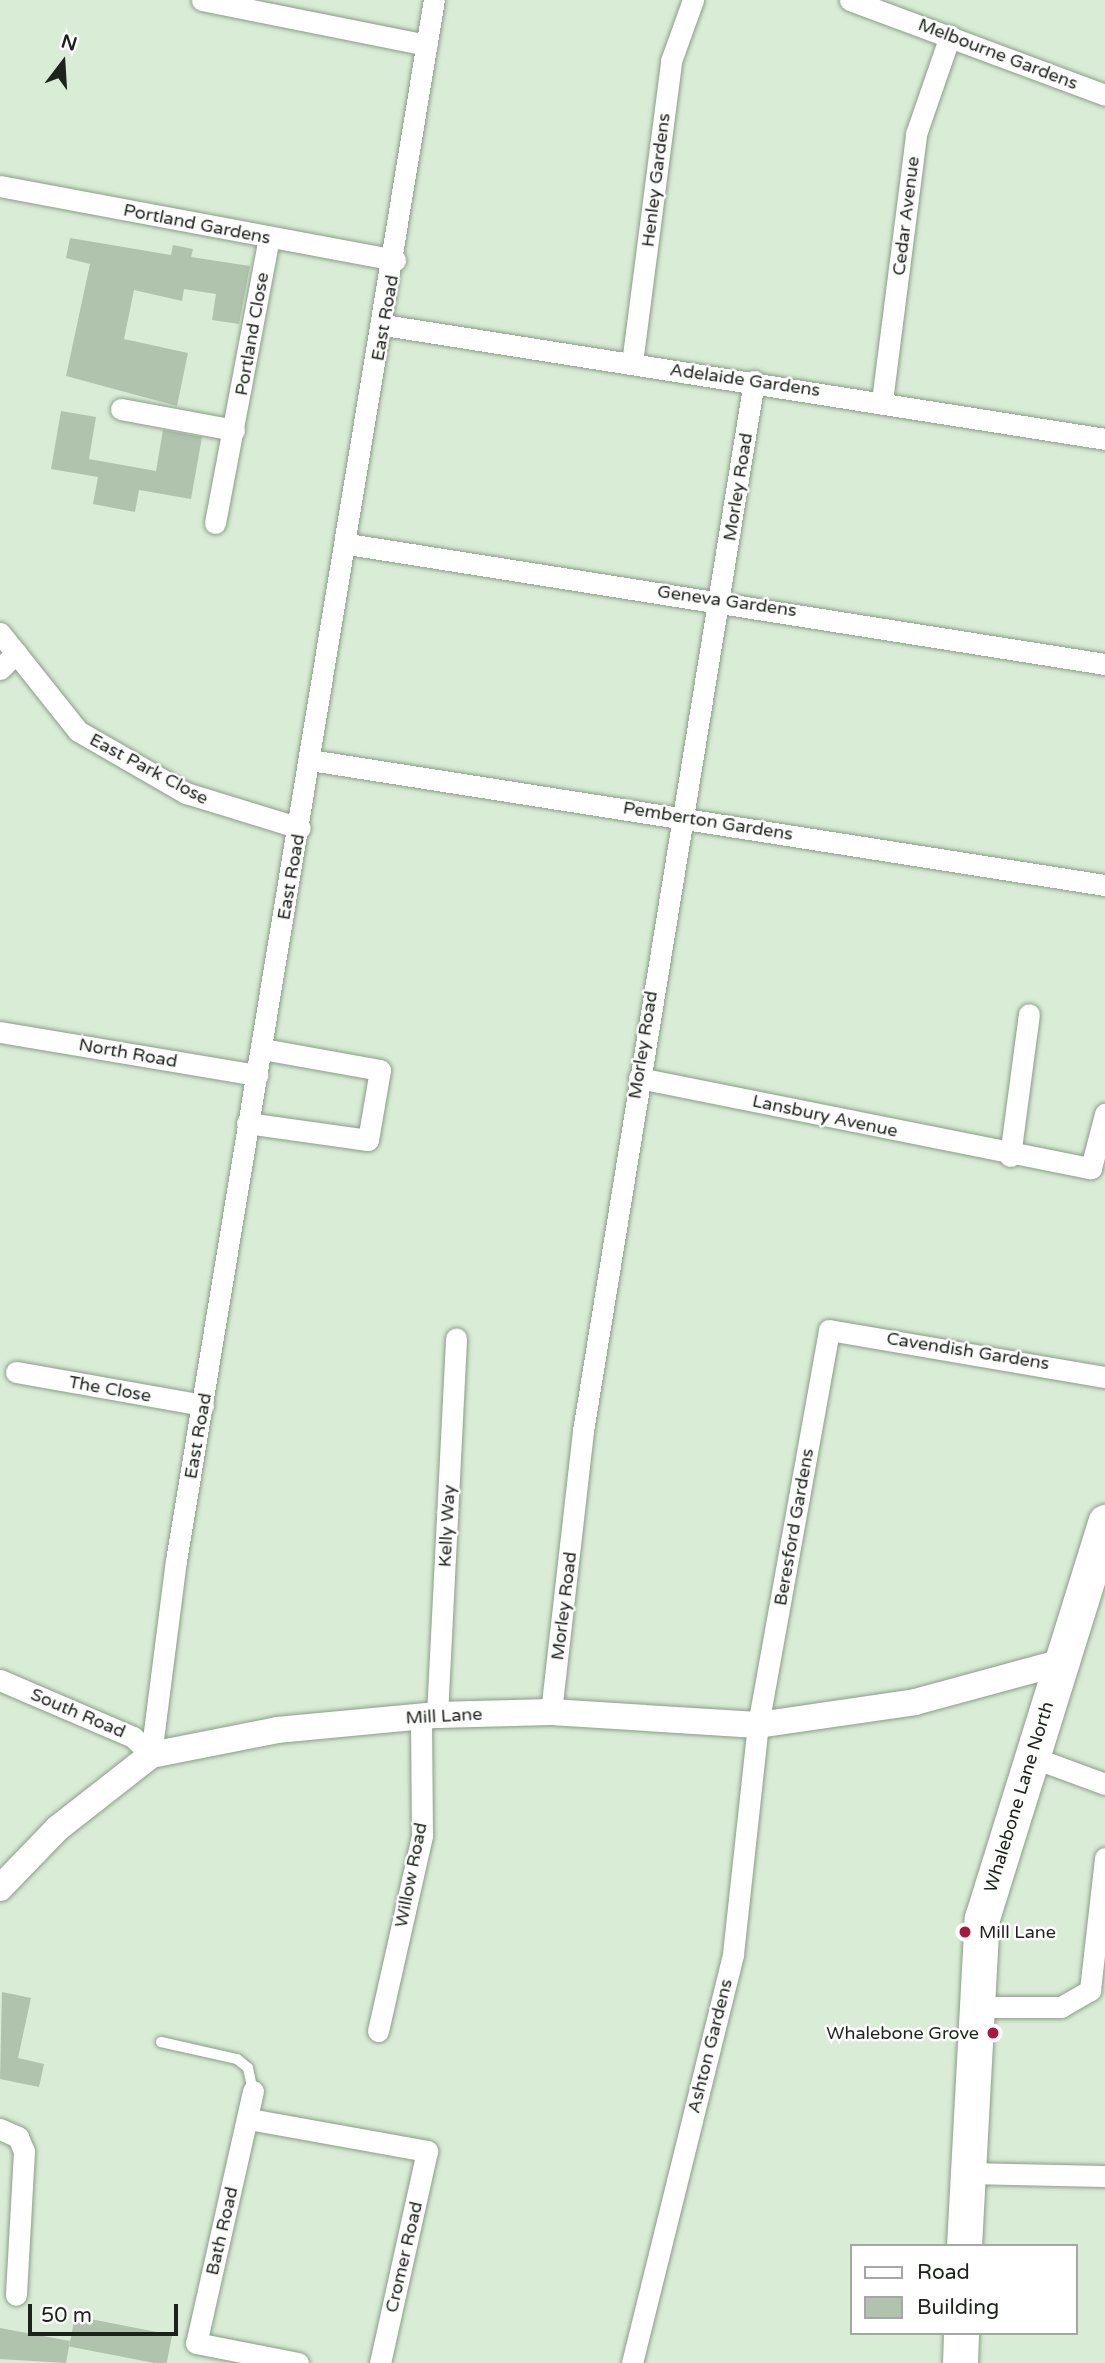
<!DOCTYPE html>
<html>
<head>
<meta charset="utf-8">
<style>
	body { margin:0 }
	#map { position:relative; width:1105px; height:2363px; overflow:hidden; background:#d9edd6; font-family:"Varela Round",sans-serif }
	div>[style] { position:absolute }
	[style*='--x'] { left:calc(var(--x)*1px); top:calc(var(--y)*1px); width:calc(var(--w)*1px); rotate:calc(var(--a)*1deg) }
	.building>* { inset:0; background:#b0c3ad; transform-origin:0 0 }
	.roads { filter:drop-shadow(0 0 2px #8a9d88) drop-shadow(0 0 2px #8a9d88) }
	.service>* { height:10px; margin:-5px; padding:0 5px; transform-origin:5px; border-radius:5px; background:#fff }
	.minor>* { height:21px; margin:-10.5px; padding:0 10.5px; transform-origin:10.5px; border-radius:10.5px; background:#fff }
	.tertiary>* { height:26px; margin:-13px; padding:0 13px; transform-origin:13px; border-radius:13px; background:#fff }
	.primary>* { height:35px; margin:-17.5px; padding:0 17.5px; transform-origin:17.5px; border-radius:17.5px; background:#fff }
	.dots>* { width:19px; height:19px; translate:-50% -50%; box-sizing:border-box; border:4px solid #fff; border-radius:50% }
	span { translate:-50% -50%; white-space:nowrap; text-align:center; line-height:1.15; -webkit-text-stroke:5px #fff; paint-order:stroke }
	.street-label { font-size:18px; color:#1c231b }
	.poi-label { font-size:18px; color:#1c231b }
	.left { translate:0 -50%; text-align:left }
	.right { translate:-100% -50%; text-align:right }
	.legend { position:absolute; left:850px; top:2244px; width:228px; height:91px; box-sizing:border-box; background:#fff; border:2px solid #a4a7a4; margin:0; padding:9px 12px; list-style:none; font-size:21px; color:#1c231b }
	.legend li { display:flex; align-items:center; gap:14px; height:35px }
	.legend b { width:35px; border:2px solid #a4a7a4 }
	.north { position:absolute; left:28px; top:28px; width:70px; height:70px; -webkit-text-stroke:5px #fff; paint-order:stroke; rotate:17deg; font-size:19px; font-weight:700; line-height:28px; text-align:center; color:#1c231b }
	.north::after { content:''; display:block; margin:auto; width:24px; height:32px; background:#1c231b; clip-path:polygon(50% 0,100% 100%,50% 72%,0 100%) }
	.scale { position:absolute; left:28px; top:2304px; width:150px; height:32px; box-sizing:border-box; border:4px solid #1c231b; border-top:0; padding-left:9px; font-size:21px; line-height:24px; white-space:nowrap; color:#1c231b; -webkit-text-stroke:5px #fff; paint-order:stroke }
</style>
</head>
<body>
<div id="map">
	<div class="building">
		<i style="clip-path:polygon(70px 238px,171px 255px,173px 245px,193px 249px,191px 257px,250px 266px,239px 324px,212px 320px,216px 294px,184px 289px,182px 301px,134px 290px,124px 339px,188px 353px,177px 406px,66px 376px,90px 264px,66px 258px)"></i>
		<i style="clip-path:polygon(61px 411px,96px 417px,89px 459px,156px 471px,163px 430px,202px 437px,191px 499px,139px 490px,135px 512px,93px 504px,98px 477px,51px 469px)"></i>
		<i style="clip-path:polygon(2px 1992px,31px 1998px,18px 2058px,44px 2064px,39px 2087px,0 2079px)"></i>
		<i style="left:75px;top:2316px;width:99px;height:31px;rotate:11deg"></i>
		<i style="clip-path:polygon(0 2328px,70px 2341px,66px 2363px,0 2359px)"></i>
	</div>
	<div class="roads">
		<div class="service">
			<i style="--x:161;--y:2042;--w:78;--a:12.6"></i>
			<i style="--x:237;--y:2059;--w:14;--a:39"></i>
			<i style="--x:248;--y:2068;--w:24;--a:78"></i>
		</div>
		<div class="minor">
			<i style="--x:202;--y:0;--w:229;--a:11.3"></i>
			<i style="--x:850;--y:0;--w:272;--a:20.4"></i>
			<i style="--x:0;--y:186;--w:402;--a:10.6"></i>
			<i style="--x:384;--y:325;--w:730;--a:8.98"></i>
			<i style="--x:632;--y:363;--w:305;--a:-82.6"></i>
			<i style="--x:671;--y:61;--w:65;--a:-70.2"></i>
			<i style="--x:882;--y:401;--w:269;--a:-82.7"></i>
			<i style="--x:916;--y:134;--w:104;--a:-70.9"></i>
			<i style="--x:121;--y:409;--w:115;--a:10.5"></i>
			<i style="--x:215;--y:523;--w:290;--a:-79.3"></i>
			<i style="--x:348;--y:544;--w:766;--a:9.01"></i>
			<i style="--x:0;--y:633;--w:125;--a:51.5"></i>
			<i style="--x:78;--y:731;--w:125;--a:29.9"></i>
			<i style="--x:186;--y:793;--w:119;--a:17.1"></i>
			<i style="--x:0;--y:669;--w:23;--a:-45"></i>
			<i style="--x:310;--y:760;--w:805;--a:8.94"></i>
			<i style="--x:0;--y:1032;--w:261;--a:9.5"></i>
			<i style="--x:639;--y:1078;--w:461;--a:11.3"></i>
			<i style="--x:1091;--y:1168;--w:56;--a:-75.5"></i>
			<i style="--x:247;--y:1123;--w:122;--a:8"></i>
			<i style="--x:368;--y:1140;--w:71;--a:-80.3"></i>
			<i style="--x:380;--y:1070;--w:120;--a:-169.9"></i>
			<i style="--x:1010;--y:1156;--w:143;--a:-82.4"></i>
			<i style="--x:16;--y:1372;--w:190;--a:10"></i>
			<i style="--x:0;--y:1680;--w:145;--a:23.2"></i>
			<i style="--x:133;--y:1737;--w:25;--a:45"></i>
			<i style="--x:551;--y:1712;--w:283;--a:-83.5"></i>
			<i style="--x:583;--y:1431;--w:1064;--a:-80.75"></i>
			<i style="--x:437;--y:1715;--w:377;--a:-87.1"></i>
			<i style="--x:151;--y:1755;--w:196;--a:-82.7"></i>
			<i style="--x:176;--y:1561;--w:1582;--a:-80.62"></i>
			<i style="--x:1029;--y:1756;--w:81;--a:20.2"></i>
			<i style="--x:977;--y:2007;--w:84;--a:0"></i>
			<i style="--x:1061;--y:2007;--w:34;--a:-30"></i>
			<i style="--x:1090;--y:1990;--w:133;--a:-83.5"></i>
			<i style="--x:378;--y:2031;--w:201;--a:-77.3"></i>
			<i style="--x:422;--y:1835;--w:119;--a:-90.5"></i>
			<i style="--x:253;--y:2091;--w:258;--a:102.7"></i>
			<i style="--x:196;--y:2343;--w:104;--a:11.1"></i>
			<i style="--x:249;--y:2119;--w:181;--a:10.2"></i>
			<i style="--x:427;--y:2151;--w:217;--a:102.5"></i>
			<i style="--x:0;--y:2129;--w:20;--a:24"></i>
			<i style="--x:18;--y:2137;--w:15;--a:67"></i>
			<i style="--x:24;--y:2151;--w:144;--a:93.2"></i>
			<i style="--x:966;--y:2173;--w:139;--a:1.2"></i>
			<i style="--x:632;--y:2363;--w:421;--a:-76.1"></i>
			<i style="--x:733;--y:1954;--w:230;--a:-83.8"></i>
			<i style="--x:758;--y:1725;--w:401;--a:-79.8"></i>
			<i style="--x:829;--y:1330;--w:280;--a:9.7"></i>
		</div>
		<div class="tertiary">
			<i style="--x:0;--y:1888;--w:83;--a:-46"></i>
			<i style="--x:58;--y:1828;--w:118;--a:-38.1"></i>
			<i style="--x:151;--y:1755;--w:128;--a:-11.2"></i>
			<i style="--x:277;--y:1730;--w:161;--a:-5.4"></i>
			<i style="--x:437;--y:1715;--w:114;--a:-1.5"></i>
			<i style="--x:551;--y:1712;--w:207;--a:3.6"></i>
			<i style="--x:758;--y:1725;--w:159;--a:-8.3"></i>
			<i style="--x:915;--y:1702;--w:152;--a:-15.2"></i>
		</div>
		<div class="primary">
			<i style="--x:964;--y:2246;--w:328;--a:-86.9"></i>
			<i style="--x:982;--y:1918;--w:415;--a:-72.7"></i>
			<i style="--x:960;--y:2363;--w:30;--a:-88"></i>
		</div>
	</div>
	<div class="dots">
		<i style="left:965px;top:1932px;background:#ab153e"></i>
		<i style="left:993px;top:2033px;background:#ab153e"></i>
	</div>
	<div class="street-label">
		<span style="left:998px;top:54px;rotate:21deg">Melbourne Gardens</span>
		<span style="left:656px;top:180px;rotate:-83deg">Henley Gardens</span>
		<span style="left:906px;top:216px;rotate:-83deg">Cedar Avenue</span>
		<span style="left:197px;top:224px;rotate:11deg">Portland Gardens</span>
		<span style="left:385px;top:318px;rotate:-80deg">East Road</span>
		<span style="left:252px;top:334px;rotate:-80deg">Portland Close</span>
		<span style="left:745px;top:380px;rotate:8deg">Adelaide Gardens</span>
		<span style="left:738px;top:487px;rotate:-81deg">Morley Road</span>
		<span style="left:727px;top:601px;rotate:8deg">Geneva Gardens</span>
		<span style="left:149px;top:769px;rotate:28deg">East Park Close</span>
		<span style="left:708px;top:821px;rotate:9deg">Pemberton Gardens</span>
		<span style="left:291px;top:877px;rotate:-80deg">East Road</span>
		<span style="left:643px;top:1045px;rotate:-81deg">Morley Road</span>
		<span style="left:128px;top:1053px;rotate:10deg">North Road</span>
		<span style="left:825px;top:1116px;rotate:12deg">Lansbury Avenue</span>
		<span style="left:968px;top:1351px;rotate:9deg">Cavendish Gardens</span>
		<span style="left:110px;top:1389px;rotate:10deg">The Close</span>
		<span style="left:198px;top:1436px;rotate:-80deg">East Road</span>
		<span style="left:447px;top:1526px;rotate:-87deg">Kelly Way</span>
		<span style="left:794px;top:1527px;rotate:-80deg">Beresford Gardens</span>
		<span style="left:564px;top:1606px;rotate:-83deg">Morley Road</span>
		<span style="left:78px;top:1713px;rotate:23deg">South Road</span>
		<span style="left:444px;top:1716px;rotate:-3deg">Mill Lane</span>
		<span style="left:1019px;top:1797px;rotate:-73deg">Whalebone Lane North</span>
		<span style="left:411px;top:1875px;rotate:-79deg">Willow Road</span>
		<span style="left:710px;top:2046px;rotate:-76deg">Ashton Gardens</span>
		<span style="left:222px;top:2231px;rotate:-77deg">Bath Road</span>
		<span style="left:404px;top:2257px;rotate:-77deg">Cromer Road</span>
	</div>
	<div class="poi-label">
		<span class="left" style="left:979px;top:1932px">Mill Lane</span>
		<span class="right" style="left:979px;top:2033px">Whalebone Grove</span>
	</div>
	<ul class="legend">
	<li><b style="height:9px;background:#fff"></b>Road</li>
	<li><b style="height:19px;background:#b0c3ad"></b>Building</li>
	</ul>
	<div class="north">N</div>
	<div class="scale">50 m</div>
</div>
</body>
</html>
